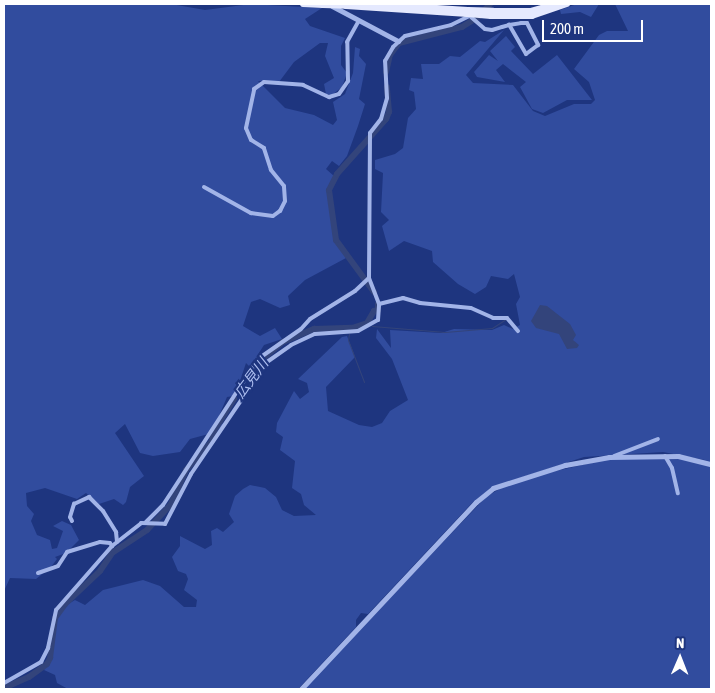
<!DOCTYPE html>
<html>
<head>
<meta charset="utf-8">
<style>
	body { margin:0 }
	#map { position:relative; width:715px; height:693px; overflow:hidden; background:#1e357f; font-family:"Asap Condensed","Noto Sans JP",sans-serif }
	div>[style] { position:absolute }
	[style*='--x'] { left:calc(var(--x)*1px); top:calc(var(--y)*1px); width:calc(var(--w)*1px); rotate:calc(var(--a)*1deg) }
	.green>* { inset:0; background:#314c9e }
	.water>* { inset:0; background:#33447b }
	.stream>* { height:1px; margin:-0.5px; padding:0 0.5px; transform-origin:0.5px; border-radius:0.5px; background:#33447b }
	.river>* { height:6px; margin:-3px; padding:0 3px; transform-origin:3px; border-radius:3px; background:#33447b }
	.minor>* { height:4px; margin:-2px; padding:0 2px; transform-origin:2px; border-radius:2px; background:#a2b4e8 }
	.tertiary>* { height:5px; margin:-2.5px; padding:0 2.5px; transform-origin:2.5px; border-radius:2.5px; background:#a2b4e8 }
	.primary>* { height:6px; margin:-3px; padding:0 3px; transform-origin:3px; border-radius:3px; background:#e5e9fe }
	.primary-bridge>* { height:6px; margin:-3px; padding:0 3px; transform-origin:3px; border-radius:3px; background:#e5e9fe }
	span { translate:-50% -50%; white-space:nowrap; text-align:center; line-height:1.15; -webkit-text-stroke:4.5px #1e357f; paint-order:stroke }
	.water-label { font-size:15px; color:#adbef0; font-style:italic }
	.frame { position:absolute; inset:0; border:5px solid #fff; pointer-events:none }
	.north { position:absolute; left:655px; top:633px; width:50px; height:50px; -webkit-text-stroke:4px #1e357f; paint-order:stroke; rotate:1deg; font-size:14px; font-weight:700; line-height:20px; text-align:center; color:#fff }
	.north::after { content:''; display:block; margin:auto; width:18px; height:22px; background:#fff; clip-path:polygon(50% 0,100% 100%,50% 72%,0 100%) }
	.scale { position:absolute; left:542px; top:20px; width:101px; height:22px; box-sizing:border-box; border:2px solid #fff; border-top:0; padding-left:6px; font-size:15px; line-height:18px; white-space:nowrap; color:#fff; -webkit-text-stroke:4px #1e357f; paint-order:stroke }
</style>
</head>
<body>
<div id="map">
	<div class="green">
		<i style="clip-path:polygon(4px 4px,171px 4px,205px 10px,251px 4px,322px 8px,305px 19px,310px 26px,345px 38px,341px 46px,341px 65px,347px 73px,342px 87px,332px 95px,326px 94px,324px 84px,334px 78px,325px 56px,328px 43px,320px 43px,294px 62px,279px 82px,258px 81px,285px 108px,314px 115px,333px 125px,337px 120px,333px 102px,345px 94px,353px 73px,355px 47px,360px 49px,359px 56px,366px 64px,359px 99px,365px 104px,358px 126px,347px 156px,339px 166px,332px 161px,326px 169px,334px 176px,328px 189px,335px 240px,346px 258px,305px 280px,288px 296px,290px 305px,280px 308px,260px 299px,251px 302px,243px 326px,260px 336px,275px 328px,282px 339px,264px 345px,250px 367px,246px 363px,240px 381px,235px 383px,238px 386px,233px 396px,227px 397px,219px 416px,223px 425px,216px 432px,190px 439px,180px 452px,153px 456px,140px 453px,125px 424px,115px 433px,144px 476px,130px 487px,126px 502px,123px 505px,114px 499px,99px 504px,86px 493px,77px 499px,45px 488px,26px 493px,27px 506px,34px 514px,31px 521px,37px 535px,50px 540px,52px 549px,57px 548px,63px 531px,53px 526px,62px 521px,71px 525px,79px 540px,66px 553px,55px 557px,57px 559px,51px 567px,36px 579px,10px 578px,4px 591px)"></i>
		<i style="clip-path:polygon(577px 4px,599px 4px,591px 17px,580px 12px,561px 14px,560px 10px)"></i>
		<i style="clip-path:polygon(615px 4px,711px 4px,711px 689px,303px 689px,487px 496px,516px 480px,613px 458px,678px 457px,710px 461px,663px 452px,584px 457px,492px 487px,472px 503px,368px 614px,361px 613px,356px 620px,356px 627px,298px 689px,68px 689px,57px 683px,55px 675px,44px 670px,52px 656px,57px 620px,65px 606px,75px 600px,85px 605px,103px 590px,143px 580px,160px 586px,184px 607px,196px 607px,197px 600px,184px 590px,188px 579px,186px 574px,178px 571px,172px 557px,180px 546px,180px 536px,205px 549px,212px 545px,211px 531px,217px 528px,223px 532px,234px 522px,229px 514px,235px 496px,243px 489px,250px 485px,265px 488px,276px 497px,282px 510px,294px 516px,316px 515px,304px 505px,301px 494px,292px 488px,295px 461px,280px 450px,283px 437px,276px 432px,277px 423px,294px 391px,300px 399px,309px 392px,307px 383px,298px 379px,342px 337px,347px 336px,355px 357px,326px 387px,328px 411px,359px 425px,372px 427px,382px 423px,390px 411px,408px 400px,392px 359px,376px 338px,377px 329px,391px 348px,390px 330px,441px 333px,454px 329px,492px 330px,504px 325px,513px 329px,520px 325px,516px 304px,520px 297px,514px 274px,508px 279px,491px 276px,486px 287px,475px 294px,458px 284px,433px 262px,432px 251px,404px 241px,389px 251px,382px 226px,389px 220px,381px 212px,383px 173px,375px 169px,375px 160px,395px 154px,403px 148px,408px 118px,416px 109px,414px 92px,409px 90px,411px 78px,423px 79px,421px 64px,439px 64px,450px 56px,460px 57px,480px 41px,485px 42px,504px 30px,466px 75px,473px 83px,513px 85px,533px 111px,545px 116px,574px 104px,591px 104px,595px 100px,589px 82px,574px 69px,599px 35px,607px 31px,628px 31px)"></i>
		<i style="clip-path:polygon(506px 36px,515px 47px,511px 51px,533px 74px,557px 55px,592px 100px,567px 100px,543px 113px,532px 109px,520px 87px,526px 82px,503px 64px,496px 70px,505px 82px,477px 77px,474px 72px,489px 55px,498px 61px,490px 51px)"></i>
	</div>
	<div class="water">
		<i style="clip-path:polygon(540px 305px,547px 306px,570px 324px,576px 335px,573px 340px,579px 345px,577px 348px,567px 349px,559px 334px,536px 328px,531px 321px)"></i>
	</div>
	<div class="stream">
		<i style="--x:372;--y:326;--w:73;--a:4.7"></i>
		<i style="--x:445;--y:332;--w:47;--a:-4.9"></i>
		<i style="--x:492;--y:328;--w:17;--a:-33"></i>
		<i style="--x:349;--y:334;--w:6;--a:99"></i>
		<i style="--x:348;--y:340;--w:45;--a:69.1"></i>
	</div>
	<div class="river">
		<i style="--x:386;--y:72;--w:17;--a:-77"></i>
		<i style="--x:390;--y:55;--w:15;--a:-53"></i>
		<i style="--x:399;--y:43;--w:65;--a:-14.3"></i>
		<i style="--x:462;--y:27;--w:19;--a:-32"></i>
		<i style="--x:478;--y:17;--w:18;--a:-47"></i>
		<i style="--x:374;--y:292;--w:64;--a:-126.2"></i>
		<i style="--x:336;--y:240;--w:50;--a:-98"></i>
		<i style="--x:329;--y:190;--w:18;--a:-63"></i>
		<i style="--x:337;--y:174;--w:74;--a:-48.3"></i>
		<i style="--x:386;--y:119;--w:8;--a:-67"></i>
		<i style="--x:389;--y:112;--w:25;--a:-95"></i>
		<i style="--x:248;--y:376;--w:18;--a:-52"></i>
		<i style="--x:259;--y:362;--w:31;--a:-40"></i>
		<i style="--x:283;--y:342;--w:34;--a:-23"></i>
		<i style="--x:314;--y:329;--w:38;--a:-2"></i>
		<i style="--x:352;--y:328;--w:16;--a:-18"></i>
		<i style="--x:367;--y:323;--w:14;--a:-60"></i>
		<i style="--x:374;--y:311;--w:4;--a:-14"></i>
		<i style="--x:378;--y:310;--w:6;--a:-90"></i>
		<i style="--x:4;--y:688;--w:27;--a:-24"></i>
		<i style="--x:29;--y:677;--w:22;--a:-36"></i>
		<i style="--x:47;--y:664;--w:7;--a:-63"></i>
		<i style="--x:50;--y:658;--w:40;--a:-82.9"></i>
		<i style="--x:55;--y:618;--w:17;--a:-54"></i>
		<i style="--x:65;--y:604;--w:48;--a:-43.3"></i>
		<i style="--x:100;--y:571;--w:22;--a:-56"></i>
		<i style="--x:112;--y:553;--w:42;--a:-33.3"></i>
		<i style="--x:147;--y:530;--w:35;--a:-47"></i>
		<i style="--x:171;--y:504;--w:37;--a:-66"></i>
		<i style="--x:186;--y:470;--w:39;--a:-48"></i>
		<i style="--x:212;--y:441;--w:10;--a:-79"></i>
		<i style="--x:214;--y:431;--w:38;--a:-58"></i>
	</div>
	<div class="minor">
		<i style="--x:471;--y:17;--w:18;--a:41"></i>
		<i style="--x:485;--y:29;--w:7;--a:8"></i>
		<i style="--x:492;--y:30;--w:10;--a:-17"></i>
		<i style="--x:502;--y:27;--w:7;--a:-16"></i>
		<i style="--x:509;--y:25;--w:12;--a:-9"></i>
		<i style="--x:521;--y:23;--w:6;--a:0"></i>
		<i style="--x:527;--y:23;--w:25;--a:63"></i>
		<i style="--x:538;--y:45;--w:15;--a:143"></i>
		<i style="--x:526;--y:54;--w:34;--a:-120"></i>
		<i style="--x:204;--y:187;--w:54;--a:29"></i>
		<i style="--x:251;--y:213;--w:22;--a:8"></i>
		<i style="--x:273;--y:216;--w:9;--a:-36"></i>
		<i style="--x:280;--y:211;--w:11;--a:-63"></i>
		<i style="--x:285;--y:201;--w:15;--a:-94"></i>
		<i style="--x:284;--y:186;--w:21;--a:-129"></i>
		<i style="--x:271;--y:170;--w:23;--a:-108"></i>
		<i style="--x:264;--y:148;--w:15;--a:-148"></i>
		<i style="--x:251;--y:140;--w:13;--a:-113"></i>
		<i style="--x:246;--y:128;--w:40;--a:-78"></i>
		<i style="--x:254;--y:89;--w:12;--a:-35"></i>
		<i style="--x:264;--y:82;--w:39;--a:4"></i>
		<i style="--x:303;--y:85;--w:29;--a:25"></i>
		<i style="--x:329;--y:97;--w:10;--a:-17"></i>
		<i style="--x:339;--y:94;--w:16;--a:-55"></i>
		<i style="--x:348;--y:81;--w:39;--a:-91"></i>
		<i style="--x:347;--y:42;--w:23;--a:-61"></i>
		<i style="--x:379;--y:304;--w:25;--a:-14"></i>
		<i style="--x:403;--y:298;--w:18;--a:16"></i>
		<i style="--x:420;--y:303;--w:51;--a:5.6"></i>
		<i style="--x:471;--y:308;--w:24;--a:24"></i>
		<i style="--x:493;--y:318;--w:14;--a:0"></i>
		<i style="--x:507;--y:318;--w:17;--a:50"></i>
		<i style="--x:614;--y:456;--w:47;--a:-21.1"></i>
		<i style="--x:665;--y:456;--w:14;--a:60"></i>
		<i style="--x:672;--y:468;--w:26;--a:77"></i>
		<i style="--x:72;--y:521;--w:4;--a:-117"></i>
		<i style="--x:70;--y:517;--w:14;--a:-73"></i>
		<i style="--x:74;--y:504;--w:17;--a:-25"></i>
		<i style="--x:89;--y:497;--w:20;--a:45"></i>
		<i style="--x:103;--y:511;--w:25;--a:58"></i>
		<i style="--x:116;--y:532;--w:10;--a:84"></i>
		<i style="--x:146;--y:522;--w:24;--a:-45"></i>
		<i style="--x:163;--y:505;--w:174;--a:-56.9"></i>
		<i style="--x:258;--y:359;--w:52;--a:-34.9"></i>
		<i style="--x:301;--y:329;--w:13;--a:-48"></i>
		<i style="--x:310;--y:319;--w:53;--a:-31.9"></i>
		<i style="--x:355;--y:291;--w:19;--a:-43"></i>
		<i style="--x:38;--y:573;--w:21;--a:-19"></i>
		<i style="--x:58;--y:566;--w:17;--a:-57"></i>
		<i style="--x:67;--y:552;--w:34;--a:-17"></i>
		<i style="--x:100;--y:542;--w:10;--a:6"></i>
		<i style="--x:110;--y:543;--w:4;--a:56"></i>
		<i style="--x:4;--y:683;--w:43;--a:-29.6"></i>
		<i style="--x:41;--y:662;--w:16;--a:-63"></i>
		<i style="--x:48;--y:648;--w:39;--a:-78"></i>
		<i style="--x:56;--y:610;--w:85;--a:-48.8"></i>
		<i style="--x:112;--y:546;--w:37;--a:-38"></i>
		<i style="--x:141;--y:523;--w:24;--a:2"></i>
		<i style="--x:165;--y:524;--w:56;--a:-62.5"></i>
		<i style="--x:191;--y:474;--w:135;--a:-55.8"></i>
		<i style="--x:267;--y:362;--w:29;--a:-35"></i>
		<i style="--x:291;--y:345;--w:26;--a:-25"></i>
		<i style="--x:315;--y:334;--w:43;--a:-4"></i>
		<i style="--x:358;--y:331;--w:23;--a:-29"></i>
		<i style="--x:378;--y:320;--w:16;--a:-86"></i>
		<i style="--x:379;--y:304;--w:28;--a:-111"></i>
		<i style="--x:369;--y:278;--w:145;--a:-89.6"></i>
		<i style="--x:370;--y:133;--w:18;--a:-52"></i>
		<i style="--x:381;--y:119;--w:22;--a:-74"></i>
		<i style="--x:387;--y:98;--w:37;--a:-93"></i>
		<i style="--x:385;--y:61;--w:16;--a:-60"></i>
		<i style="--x:393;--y:47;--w:16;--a:-43"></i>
		<i style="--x:405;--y:36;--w:47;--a:-13.4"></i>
		<i style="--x:451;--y:25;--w:25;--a:-26"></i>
	</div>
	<div class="tertiary">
		<i style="--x:332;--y:6;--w:75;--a:27.9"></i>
		<i style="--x:301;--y:689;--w:256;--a:-46.9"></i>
		<i style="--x:476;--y:502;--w:22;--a:-39"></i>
		<i style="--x:493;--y:488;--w:76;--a:-17.7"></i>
		<i style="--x:565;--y:465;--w:45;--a:-10.3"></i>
		<i style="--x:609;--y:457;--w:69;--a:-0.8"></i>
		<i style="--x:678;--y:456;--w:34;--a:14"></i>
	</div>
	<div class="primary">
		<i style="--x:303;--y:4;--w:20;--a:3"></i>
		<i style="--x:375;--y:4;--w:93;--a:3.7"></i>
		<i style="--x:346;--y:6;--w:122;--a:3.8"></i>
		<i style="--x:493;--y:11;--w:38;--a:0"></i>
		<i style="--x:531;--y:11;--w:25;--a:-16"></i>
		<i style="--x:491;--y:16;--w:41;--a:0"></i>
		<i style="--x:532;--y:16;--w:37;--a:-19"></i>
	</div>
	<div class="primary-bridge">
		<i style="--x:323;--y:5;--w:23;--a:2"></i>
		<i style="--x:468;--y:10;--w:25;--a:2"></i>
		<i style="--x:468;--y:14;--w:23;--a:5"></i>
	</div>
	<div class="water-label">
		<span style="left:251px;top:378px;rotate:-53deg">広見川</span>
	</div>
	<div class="frame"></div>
	<div class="north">N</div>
	<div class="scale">200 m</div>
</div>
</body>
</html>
